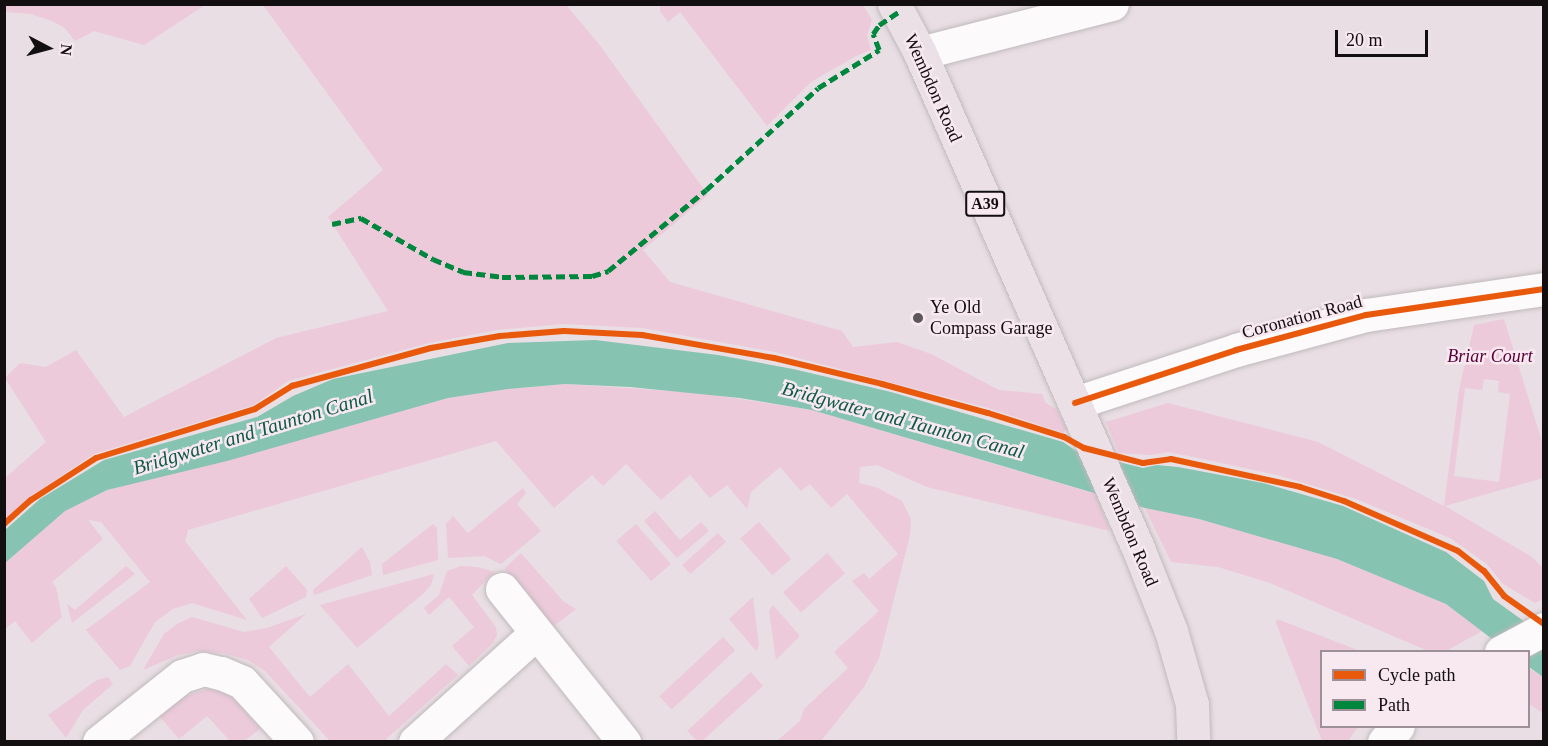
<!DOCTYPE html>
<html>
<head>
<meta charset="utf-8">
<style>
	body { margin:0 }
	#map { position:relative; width:1548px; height:746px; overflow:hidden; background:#e8dee3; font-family:"Times New Roman",serif }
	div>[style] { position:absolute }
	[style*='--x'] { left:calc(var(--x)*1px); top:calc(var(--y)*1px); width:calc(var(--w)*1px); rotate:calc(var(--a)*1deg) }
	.green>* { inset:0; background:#eccada; transform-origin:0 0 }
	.water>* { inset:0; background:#86c3b1 }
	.roads { filter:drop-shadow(0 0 2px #c0b9bc) drop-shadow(0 0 2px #c0b9bc) }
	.street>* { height:33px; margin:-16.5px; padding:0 16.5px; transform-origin:16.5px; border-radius:16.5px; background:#fcfafb }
	.primary>* { height:33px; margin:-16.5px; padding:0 16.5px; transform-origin:16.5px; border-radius:16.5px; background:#eae0e5 }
	.quiet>* { height:4.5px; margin-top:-2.25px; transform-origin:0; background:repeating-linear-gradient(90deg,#00873e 0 9px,transparent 0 13.5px) }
	.cycleway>* { height:6px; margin:-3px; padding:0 3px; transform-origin:3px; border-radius:3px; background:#e8590c }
	.dots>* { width:16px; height:16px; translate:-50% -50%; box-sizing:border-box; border:3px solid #f8e8ef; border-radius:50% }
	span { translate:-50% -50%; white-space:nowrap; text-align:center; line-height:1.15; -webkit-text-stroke:5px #f8e8ef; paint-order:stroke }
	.shield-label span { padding:2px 4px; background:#f8e8ef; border:2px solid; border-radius:4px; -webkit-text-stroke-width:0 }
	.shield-label { font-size:16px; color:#130e10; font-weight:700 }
	.street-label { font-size:18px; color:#130e10 }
	.poi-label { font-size:18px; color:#130e10 }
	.left { translate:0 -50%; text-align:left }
	.park-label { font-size:18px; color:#580038; font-style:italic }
	.water-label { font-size:20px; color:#0e5a46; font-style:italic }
	.frame { position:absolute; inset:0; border:6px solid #130e10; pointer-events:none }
	.legend { position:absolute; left:1320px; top:650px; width:210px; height:78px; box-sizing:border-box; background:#f8e8ef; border:2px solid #9c9196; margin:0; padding:8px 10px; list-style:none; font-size:18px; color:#130e10 }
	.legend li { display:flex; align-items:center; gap:12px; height:30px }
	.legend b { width:30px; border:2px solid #9c9196 }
	.north { position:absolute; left:18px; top:18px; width:60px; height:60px; -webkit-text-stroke:4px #f8e8ef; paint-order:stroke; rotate:96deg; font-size:16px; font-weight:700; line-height:24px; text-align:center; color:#130e10 }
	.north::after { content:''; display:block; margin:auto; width:21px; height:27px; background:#130e10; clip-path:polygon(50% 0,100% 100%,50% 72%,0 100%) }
	.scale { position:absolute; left:1335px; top:30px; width:93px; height:27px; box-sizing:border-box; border:3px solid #130e10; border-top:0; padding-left:8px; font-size:18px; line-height:21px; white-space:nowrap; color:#130e10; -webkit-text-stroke:4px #f8e8ef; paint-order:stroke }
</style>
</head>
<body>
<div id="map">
	<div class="green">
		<i style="clip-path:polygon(5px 4px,205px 4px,205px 5px,144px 45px,94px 31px,75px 41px,65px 28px,52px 21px,31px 14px,5px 12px)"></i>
		<i style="clip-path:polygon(263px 5px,566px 5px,599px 44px,708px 195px,643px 250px,670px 282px,842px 331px,853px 347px,897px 342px,931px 354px,999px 390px,1042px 394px,1046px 403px,1056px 409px,1067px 429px,1063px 433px,988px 408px,775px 352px,642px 328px,564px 324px,497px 330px,429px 343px,288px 381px,254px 405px,94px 454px,30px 497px,5px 519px,5px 478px,46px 442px,5px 378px,20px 363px,46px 367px,76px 350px,124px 417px,276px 338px,388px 311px,328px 217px,383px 170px)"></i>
		<i style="clip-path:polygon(660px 5px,863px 5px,872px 20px,867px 35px,871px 50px,856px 56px,811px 82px,767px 126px,680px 12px,668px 22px,660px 11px)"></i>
		<i style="clip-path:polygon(evenodd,1504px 319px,1543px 445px,1543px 478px,1445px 506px,1532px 557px,1543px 568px,1543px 599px,1535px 603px,1503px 584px,1487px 564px,1450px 538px,1356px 499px,1281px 476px,1198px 458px,1168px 452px,1151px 455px,1119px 453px,1106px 422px,1168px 403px,1318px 442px,1444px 506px,1459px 390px,1474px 325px,1504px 319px,1484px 379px,1499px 381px,1498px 392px,1510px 394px,1499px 482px,1454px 476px,1465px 388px,1482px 390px,1484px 379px)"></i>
		<i style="clip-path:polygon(565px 384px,700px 393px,812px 410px,1096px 494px,1110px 531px,927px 487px,877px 465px,860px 467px,859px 483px,878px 488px,902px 501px,911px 519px,910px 535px,879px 658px,864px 687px,821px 741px,777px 741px,800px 721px,804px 709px,848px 668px,834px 652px,879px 611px,852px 581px,864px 573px,869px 579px,898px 554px,847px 494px,831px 508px,810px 484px,801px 491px,780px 467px,751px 492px,747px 509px,727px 485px,710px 498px,690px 475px,661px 500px,626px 464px,603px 486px,592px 475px,554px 508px,496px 441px,188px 530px,185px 541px,247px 620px,192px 603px,173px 609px,155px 622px,130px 666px,120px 670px,86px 630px,150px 582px,101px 522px,88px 520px,103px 539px,52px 582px,56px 587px,62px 617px,32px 643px,15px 621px,5px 629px,5px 563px,65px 510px,107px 490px,448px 398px,508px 389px)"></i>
		<i style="clip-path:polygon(523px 488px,526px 493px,517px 504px,541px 531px,501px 564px,484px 556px,448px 558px,446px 524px,453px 516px,468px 533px)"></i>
		<i style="clip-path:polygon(1145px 508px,1199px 519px,1337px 559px,1446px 604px,1482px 631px,1446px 651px,1428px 651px,1270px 583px,1218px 567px,1171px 562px)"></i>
		<i style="clip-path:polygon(655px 511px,680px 540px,701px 522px,709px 531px,677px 558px,644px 521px)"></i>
		<i style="left:759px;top:522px;width:49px;height:25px;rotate:49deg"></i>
		<i style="clip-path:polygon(433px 524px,437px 528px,438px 560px,383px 575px,382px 564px)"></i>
		<i style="left:636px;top:524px;width:53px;height:26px;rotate:49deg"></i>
		<i style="left:718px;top:533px;width:12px;height:48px;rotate:48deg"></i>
		<i style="clip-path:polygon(362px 547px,370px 562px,372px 575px,314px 595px,313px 590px)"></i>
		<i style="clip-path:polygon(521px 553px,564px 602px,576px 609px,554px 626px,507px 574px,505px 568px)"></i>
		<i style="left:827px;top:553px;width:27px;height:59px;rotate:48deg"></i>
		<i style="clip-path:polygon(126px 566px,135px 574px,72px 623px,67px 604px,75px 610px)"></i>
		<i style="clip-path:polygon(286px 566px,307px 590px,306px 597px,262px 618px,249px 599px)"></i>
		<i style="clip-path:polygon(461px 566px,478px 567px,494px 572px,472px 595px,496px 627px,497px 635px,493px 643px,469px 666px,452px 646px,474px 627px,449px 597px,429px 615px,424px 608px,439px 595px,447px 571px)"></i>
		<i style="clip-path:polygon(434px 574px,431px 585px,423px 594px,357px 648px,320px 605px)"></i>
		<i style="clip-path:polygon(753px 597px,759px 646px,756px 651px,729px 619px)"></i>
		<i style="clip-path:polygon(773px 605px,800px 636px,776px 660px,769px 611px)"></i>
		<i style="clip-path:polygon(306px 614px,269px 647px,310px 697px,348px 664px,389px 716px,446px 664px,458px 675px,384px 741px,331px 742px,265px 671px,248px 660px,223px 653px,199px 651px,178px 655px,143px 670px,164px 634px,177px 624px,192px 617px,244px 632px,267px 628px)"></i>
		<i style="clip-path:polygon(1277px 619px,1360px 651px,1322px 652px,1322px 726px,1358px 727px,1348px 741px,1322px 741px,1276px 623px)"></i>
		<i style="left:723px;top:637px;width:18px;height:87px;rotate:47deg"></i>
		<i style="clip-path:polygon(1528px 668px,1543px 677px,1543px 713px,1529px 704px)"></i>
		<i style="clip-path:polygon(751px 672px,763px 686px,702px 741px,697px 741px,687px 731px)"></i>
		<i style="clip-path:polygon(108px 677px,113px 684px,83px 710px,66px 738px,48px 715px,97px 680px)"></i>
		<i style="clip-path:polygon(207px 689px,224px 692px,234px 699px,260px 729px,244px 741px,230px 741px,207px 716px,179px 739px,159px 716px,183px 697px)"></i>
	</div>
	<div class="water">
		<i style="clip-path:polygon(595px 340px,718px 355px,793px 369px,891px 392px,1063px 442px,1078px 452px,1143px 468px,1157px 465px,1178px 467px,1263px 483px,1343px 506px,1446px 552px,1484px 581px,1493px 599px,1543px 635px,1543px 677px,1529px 667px,1528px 652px,1508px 651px,1446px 604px,1337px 559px,1199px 519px,1145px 508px,812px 410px,740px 398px,630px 387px,565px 384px,508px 389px,448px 398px,227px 461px,107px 490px,65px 511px,5px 563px,5px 530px,40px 499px,104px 460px,257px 417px,293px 396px,333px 379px,508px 343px)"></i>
	</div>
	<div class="roads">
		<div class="street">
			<i style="--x:920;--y:53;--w:198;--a:-14.3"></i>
			<i style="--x:1075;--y:403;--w:169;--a:-18.2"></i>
			<i style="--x:1236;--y:350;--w:135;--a:-15.1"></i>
			<i style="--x:1366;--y:315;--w:180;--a:-8.3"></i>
			<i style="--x:502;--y:589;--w:196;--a:51.4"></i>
			<i style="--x:1501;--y:652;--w:49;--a:-28.1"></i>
			<i style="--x:99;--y:742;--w:106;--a:-38.5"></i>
			<i style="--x:182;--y:676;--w:22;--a:-18"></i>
			<i style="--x:203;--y:669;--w:18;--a:13"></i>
			<i style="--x:221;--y:673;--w:23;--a:23"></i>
			<i style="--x:242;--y:682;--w:81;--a:47.5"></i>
			<i style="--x:415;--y:742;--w:161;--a:-42"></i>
			<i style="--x:1384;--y:742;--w:21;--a:-49"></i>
		</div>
		<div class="primary">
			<i style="--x:894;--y:4;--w:55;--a:62"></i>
			<i style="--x:920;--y:53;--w:541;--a:66.23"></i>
			<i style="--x:1138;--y:548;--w:89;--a:68.3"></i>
			<i style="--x:1171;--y:631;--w:76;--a:74"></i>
			<i style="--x:1192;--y:704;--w:38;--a:88"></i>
		</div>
	</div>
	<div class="quiet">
		<i style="--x:332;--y:224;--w:30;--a:-12"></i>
		<i style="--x:361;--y:218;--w:83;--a:29.7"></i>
		<i style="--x:433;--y:259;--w:33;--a:23"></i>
		<i style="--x:463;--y:272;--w:39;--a:7"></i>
		<i style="--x:502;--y:277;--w:90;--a:-0.6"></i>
		<i style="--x:592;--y:276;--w:17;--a:-17"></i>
		<i style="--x:608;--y:271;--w:127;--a:-39.6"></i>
		<i style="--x:706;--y:190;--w:151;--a:-42.3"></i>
		<i style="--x:818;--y:88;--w:72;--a:-31.9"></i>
		<i style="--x:879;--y:50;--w:17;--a:-111"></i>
		<i style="--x:873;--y:34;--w:11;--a:-56"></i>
		<i style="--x:879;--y:25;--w:23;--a:-34"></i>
	</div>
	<div class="cycleway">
		<i style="--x:1075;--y:403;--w:169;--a:-18.2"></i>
		<i style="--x:1236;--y:350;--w:135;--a:-15.1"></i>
		<i style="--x:1366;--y:315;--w:180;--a:-8.3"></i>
		<i style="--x:4;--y:524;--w:36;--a:-42"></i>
		<i style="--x:31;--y:500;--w:77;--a:-32.9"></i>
		<i style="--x:96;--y:458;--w:166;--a:-17.1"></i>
		<i style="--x:255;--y:409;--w:44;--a:-31.9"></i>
		<i style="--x:292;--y:386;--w:144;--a:-15.3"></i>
		<i style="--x:431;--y:348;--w:70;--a:-9.9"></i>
		<i style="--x:500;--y:336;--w:64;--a:-4.5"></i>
		<i style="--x:564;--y:331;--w:78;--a:2.9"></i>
		<i style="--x:642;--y:335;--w:134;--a:9.9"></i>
		<i style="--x:774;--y:358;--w:111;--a:13.5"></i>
		<i style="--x:882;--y:384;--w:110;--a:15.3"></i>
		<i style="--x:988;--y:413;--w:80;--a:17.5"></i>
		<i style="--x:1064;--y:437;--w:23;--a:29"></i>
		<i style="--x:1084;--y:448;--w:61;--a:14.3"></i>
		<i style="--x:1143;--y:463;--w:28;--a:-8"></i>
		<i style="--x:1171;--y:459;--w:132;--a:12.2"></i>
		<i style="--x:1300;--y:487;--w:46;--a:17.7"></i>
		<i style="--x:1344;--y:501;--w:124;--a:23.7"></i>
		<i style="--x:1458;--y:551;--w:33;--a:38"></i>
		<i style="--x:1484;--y:571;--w:32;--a:51"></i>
		<i style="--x:1504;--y:596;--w:49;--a:35"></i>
	</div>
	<div class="dots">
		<i style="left:918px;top:318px;background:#5e575a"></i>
	</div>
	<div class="shield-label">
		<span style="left:985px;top:204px">A39</span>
	</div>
	<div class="street-label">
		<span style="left:933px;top:88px;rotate:66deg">Wembdon Road</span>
		<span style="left:1302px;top:317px;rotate:-15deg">Coronation Road</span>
		<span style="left:1130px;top:532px;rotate:67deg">Wembdon Road</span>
	</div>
	<div class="poi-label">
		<span class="left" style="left:930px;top:318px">Ye Old<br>Compass Garage</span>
	</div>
	<div class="park-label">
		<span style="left:1490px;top:356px">Briar Court</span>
	</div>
	<div class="water-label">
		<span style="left:903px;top:420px;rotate:15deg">Bridgwater and Taunton Canal</span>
		<span style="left:253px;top:432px;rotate:-17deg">Bridgwater and Taunton Canal</span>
	</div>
	<div class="frame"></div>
	<ul class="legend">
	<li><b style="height:8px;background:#e8590c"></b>Cycle path</li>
	<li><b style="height:8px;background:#00873e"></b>Path</li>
	</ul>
	<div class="north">N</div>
	<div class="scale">20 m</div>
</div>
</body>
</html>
